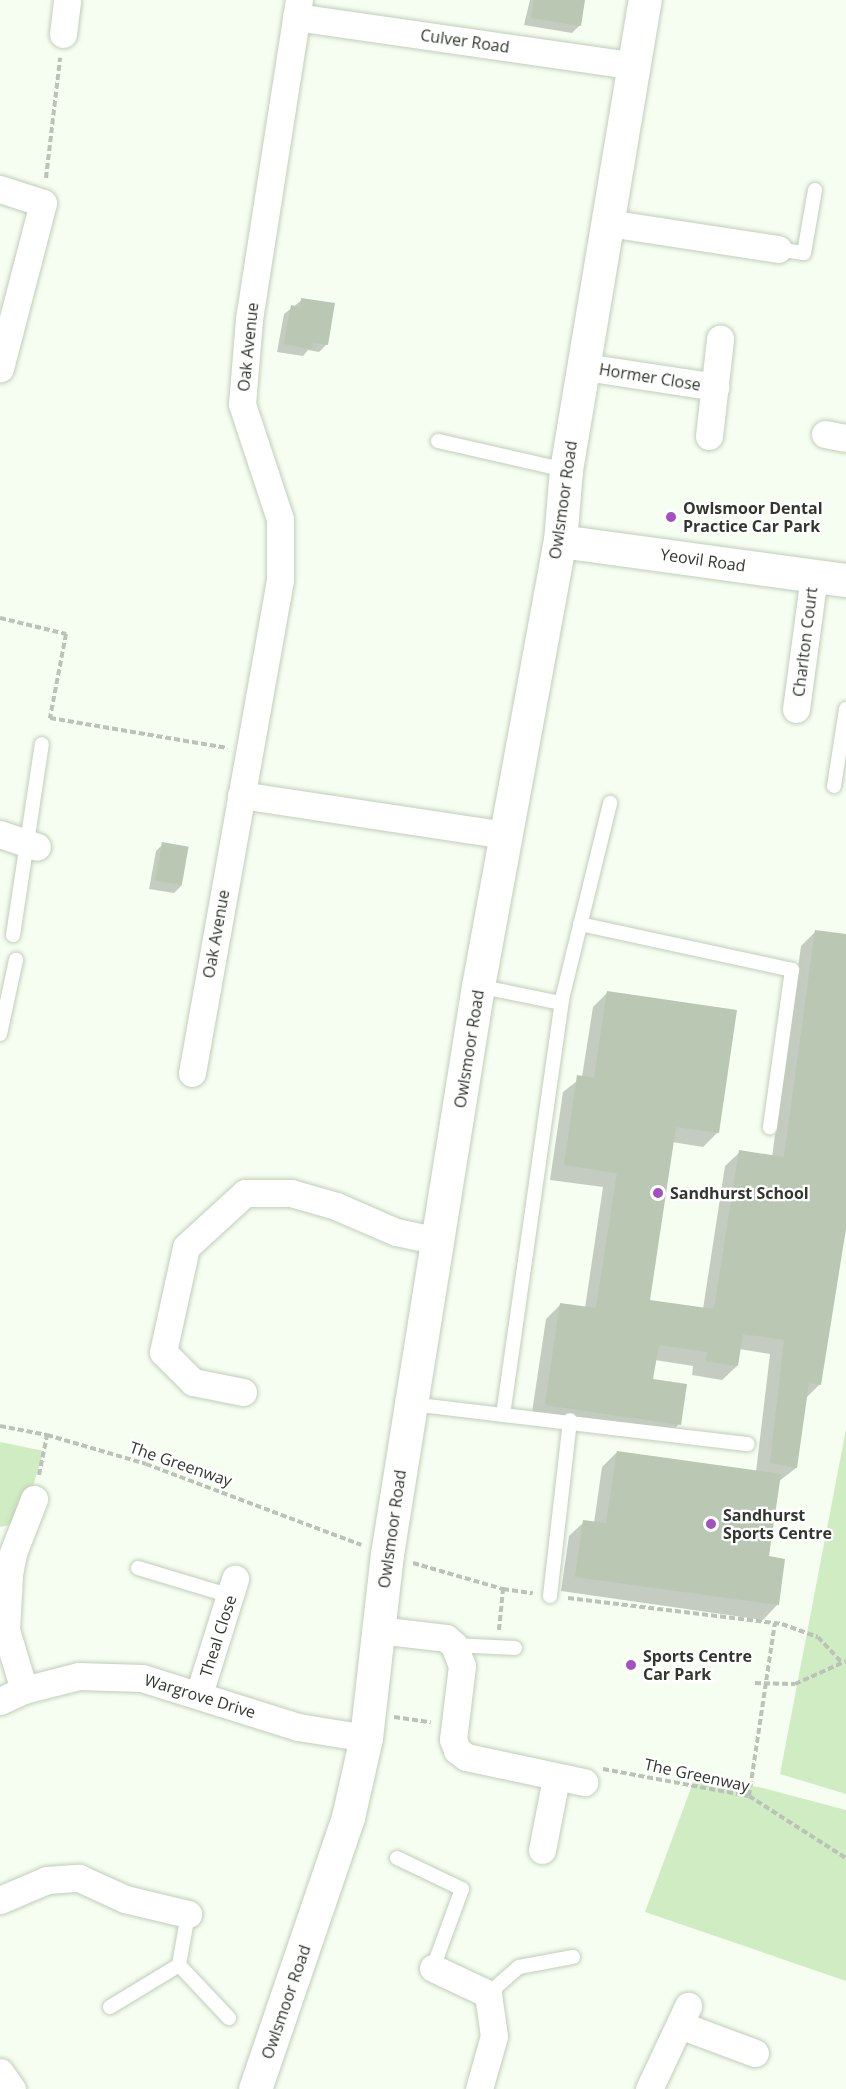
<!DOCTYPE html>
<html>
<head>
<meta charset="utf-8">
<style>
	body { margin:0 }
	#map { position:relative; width:846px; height:2089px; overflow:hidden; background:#f6fef2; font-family:"Open Sans",sans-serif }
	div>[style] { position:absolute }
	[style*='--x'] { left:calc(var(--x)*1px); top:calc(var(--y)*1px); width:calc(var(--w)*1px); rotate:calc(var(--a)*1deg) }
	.green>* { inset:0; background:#d0ecc3 }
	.shadow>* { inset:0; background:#0003 }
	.building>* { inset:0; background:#b9c7b3; transform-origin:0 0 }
	.path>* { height:4px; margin-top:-2px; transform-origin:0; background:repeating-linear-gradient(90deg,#bbc2b7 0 6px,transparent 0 9px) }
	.roads { filter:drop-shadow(0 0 2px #c0ceb9) drop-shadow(0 0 2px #c0ceb9) }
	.lane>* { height:14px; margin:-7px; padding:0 7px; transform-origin:7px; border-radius:7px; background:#fff }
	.street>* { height:27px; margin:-13.5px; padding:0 13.5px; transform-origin:13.5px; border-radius:13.5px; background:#fff }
	.secondary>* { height:33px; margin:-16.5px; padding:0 16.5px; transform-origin:16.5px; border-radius:16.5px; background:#fff }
	.dots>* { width:16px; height:16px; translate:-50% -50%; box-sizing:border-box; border:3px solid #fff; border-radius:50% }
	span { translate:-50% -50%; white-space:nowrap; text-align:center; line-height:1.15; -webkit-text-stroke:4.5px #fff; paint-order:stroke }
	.street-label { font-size:16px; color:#32372f }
	.poi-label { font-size:16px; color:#32372f; font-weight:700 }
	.left { translate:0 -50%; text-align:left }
</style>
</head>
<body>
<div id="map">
	<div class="green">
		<i style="clip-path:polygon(846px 1429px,846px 1794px,780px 1774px)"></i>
		<i style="clip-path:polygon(0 1442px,44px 1451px,25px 1511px,9px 1525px,0 1527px)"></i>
		<i style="clip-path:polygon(694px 1780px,759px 1787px,846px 1810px,846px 1981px,645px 1912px)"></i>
	</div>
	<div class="shadow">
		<i style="clip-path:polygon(530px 0,584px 0,580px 25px,572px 33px,524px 25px)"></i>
		<i style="clip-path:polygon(302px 300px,327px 344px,319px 352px,308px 350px,303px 356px,277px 352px,284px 314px)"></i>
		<i style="clip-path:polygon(163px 844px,182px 885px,174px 893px,149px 889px,156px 851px)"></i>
		<i style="clip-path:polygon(815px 932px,846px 936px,846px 1220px,820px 1384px,805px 1399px,796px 1468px,778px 1482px,767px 1558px,784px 1560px,777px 1605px,763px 1620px,561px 1591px,569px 1536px,584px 1522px,594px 1523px,602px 1467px,617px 1452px,756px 1472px,770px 1354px,739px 1349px,737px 1366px,722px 1380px,692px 1375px,693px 1366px,655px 1360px,652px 1381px,679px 1424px,665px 1439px,531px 1419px,546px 1319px,561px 1304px,585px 1308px,603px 1187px,550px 1180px,563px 1092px,582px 1077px,593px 1007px,607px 993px,718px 1132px,703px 1147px,672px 1142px,649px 1301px,703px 1309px,725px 1166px,740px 1152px,772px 1157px,801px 946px)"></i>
	</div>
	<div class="building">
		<i style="clip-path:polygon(534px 0,585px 0,581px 26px,531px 18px)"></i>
		<i style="clip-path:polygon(301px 298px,335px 303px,328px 345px,313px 343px,312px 349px,284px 344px,291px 305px,300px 307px)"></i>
		<i style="left:162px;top:842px;width:27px;height:39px;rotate:10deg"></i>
		<i style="clip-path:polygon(815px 930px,846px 934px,846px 1229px,821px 1385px,809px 1383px,797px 1468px,770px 1463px,784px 1340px,743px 1334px,738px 1366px,706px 1361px,707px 1352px,659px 1345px,653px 1379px,687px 1384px,681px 1425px,545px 1405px,560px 1303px,596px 1308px,617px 1173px,564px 1165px,577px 1075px,594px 1078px,607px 991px,737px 1010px,719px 1133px,676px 1127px,650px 1300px,714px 1309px,739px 1150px,784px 1157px)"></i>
		<i style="clip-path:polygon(617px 1451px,781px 1474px,769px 1556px,785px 1559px,779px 1605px,575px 1577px,583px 1520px,606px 1523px)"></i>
	</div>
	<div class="path">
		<i style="--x:46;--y:178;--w:121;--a:-83.3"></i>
		<i style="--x:0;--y:618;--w:68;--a:13.6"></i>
		<i style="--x:66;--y:634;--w:86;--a:100.8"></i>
		<i style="--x:50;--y:718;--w:180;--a:9.6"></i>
		<i style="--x:0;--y:1426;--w:48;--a:10.8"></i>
		<i style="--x:47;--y:1435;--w:103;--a:16.3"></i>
		<i style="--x:146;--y:1464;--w:230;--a:20.6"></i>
		<i style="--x:39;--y:1475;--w:41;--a:-78.7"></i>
		<i style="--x:413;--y:1563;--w:94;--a:16.1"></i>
		<i style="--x:503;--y:1589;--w:30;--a:8"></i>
		<i style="--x:568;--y:1598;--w:216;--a:6.9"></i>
		<i style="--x:782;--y:1624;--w:38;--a:20"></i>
		<i style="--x:818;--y:1637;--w:35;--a:47"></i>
		<i style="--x:499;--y:1630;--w:41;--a:-84.4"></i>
		<i style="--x:755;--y:1683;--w:40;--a:1.4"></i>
		<i style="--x:795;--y:1684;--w:56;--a:-24.3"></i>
		<i style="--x:394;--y:1717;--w:37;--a:8"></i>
		<i style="--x:603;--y:1769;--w:148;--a:10.5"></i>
		<i style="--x:749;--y:1796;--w:115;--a:32.6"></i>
		<i style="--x:749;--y:1796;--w:175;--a:-81.5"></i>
	</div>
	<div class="roads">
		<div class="lane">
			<i style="--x:778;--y:249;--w:26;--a:9"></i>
			<i style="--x:804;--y:253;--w:64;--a:-80.1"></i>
			<i style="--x:438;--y:441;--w:131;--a:12.8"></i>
			<i style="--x:834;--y:786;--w:78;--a:-81.1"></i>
			<i style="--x:580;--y:924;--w:217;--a:12.2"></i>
			<i style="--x:792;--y:970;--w:159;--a:98"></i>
			<i style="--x:13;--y:935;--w:193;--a:-81.4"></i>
			<i style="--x:478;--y:986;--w:85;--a:11.6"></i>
			<i style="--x:0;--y:1034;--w:76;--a:-77.8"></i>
			<i style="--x:411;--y:1404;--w:339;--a:6.8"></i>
			<i style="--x:503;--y:1415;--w:420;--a:-81.9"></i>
			<i style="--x:562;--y:999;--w:202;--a:-76.2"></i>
			<i style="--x:138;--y:1568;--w:97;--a:16.8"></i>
			<i style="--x:550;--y:1596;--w:177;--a:-83.5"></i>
			<i style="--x:454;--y:1645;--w:61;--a:2.8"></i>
			<i style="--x:397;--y:1858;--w:72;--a:25.5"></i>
			<i style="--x:462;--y:1889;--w:84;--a:110.2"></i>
			<i style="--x:188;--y:1914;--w:52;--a:100"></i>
			<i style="--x:179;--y:1965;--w:73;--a:46.7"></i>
			<i style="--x:488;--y:1994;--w:41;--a:-41.1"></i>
			<i style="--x:519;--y:1967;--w:55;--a:-10.5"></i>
			<i style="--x:110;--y:2007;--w:81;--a:-31.3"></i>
		</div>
		<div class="street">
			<i style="--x:296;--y:17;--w:342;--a:8.2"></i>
			<i style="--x:63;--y:34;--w:34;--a:-83"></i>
			<i style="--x:0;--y:189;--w:45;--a:18"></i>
			<i style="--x:43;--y:203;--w:171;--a:104.6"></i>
			<i style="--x:608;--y:223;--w:172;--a:8.7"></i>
			<i style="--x:585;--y:367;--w:132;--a:8.7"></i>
			<i style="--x:825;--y:434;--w:21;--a:11"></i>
			<i style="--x:709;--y:436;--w:98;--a:-83.5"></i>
			<i style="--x:796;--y:709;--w:135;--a:-82.3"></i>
			<i style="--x:241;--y:795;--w:268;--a:8.6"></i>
			<i style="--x:0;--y:834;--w:39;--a:19"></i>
			<i style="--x:192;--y:1073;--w:501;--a:-79.88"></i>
			<i style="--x:280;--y:580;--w:61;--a:-90"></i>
			<i style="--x:280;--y:519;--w:121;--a:-108.3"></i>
			<i style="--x:242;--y:404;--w:85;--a:-85.3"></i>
			<i style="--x:249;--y:319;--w:323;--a:-81.1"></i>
			<i style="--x:243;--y:1392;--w:51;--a:-168.7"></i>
			<i style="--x:193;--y:1382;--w:42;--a:-135"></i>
			<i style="--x:163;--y:1352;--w:107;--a:-77.6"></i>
			<i style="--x:186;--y:1247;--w:80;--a:-42.5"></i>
			<i style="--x:245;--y:1193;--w:46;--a:0"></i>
			<i style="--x:291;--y:1193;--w:47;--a:16.1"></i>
			<i style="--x:336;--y:1206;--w:65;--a:23.4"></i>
			<i style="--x:396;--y:1232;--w:44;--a:11.8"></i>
			<i style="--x:378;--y:1630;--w:68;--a:6.7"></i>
			<i style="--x:446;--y:1638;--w:11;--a:41"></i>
			<i style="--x:454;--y:1645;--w:22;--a:69"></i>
			<i style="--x:462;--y:1666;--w:74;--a:97"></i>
			<i style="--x:453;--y:1739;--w:12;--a:70"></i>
			<i style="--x:457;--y:1750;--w:11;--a:38"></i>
			<i style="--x:466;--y:1757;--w:121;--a:12"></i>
			<i style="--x:24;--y:1690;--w:63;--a:-106.7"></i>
			<i style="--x:6;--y:1630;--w:56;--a:-86.9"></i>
			<i style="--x:9;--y:1574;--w:21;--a:-79"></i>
			<i style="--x:13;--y:1553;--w:58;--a:-68.7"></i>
			<i style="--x:199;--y:1694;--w:121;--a:-72.6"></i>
			<i style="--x:0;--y:1701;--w:26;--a:-25"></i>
			<i style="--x:24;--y:1690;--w:57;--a:-14.3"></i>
			<i style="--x:79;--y:1676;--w:63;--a:1.8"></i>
			<i style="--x:142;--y:1678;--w:164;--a:17.4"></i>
			<i style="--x:298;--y:1727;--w:69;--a:9.2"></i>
			<i style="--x:542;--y:1850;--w:73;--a:-79"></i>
			<i style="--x:0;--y:1900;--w:51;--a:-23.1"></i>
			<i style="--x:47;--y:1880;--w:32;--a:-4"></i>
			<i style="--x:79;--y:1878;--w:51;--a:24.5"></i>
			<i style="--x:125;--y:1899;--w:65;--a:13.4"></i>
			<i style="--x:433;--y:1968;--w:61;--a:25.3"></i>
			<i style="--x:488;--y:1994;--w:42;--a:81.9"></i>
			<i style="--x:494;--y:2036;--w:55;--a:105.8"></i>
			<i style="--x:680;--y:2025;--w:80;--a:20.5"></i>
			<i style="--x:0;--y:2072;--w:21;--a:55"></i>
			<i style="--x:649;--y:2089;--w:92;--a:-64.8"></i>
		</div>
		<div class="secondary">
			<i style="--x:560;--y:541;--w:289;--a:7.8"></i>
			<i style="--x:255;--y:2089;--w:287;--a:-71.1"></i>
			<i style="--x:348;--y:1817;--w:81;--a:-77.2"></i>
			<i style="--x:366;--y:1738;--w:185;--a:-83.5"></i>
			<i style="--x:387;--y:1554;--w:152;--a:-80.9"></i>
			<i style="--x:411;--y:1404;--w:423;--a:-80.9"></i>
			<i style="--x:478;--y:986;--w:452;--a:-79.6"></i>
			<i style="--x:560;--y:541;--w:71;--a:-85.2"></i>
			<i style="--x:566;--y:470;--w:477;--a:-80.5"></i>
		</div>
	</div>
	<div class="dots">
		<i style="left:671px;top:517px;background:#a351c1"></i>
		<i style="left:658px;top:1193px;background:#a351c1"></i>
		<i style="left:711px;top:1524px;background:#a351c1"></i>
		<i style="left:631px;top:1665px;background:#a351c1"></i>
	</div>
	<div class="street-label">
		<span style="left:465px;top:41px;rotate:8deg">Culver Road</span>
		<span style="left:248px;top:347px;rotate:-84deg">Oak Avenue</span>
		<span style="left:650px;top:377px;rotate:9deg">Hormer Close</span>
		<span style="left:563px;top:500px;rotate:-82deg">Owlsmoor Road</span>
		<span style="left:703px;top:560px;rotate:8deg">Yeovil Road</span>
		<span style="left:805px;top:642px;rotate:-83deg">Charlton Court</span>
		<span style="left:216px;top:934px;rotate:-80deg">Oak Avenue</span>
		<span style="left:469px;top:1049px;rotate:-81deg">Owlsmoor Road</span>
		<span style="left:181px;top:1464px;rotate:19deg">The Greenway</span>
		<span style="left:392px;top:1529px;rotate:-82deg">Owlsmoor Road</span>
		<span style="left:218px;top:1636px;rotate:-72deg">Theal Close</span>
		<span style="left:200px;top:1696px;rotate:17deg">Wargrove Drive</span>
		<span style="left:697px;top:1775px;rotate:12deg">The Greenway</span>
		<span style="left:286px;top:2002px;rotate:-71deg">Owlsmoor Road</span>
	</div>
	<div class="poi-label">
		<span class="left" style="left:683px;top:517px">Owlsmoor Dental<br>Practice Car Park</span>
		<span class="left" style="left:670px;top:1193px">Sandhurst School</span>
		<span class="left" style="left:723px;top:1524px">Sandhurst<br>Sports Centre</span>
		<span class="left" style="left:643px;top:1665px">Sports Centre<br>Car Park</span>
	</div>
</div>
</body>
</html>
